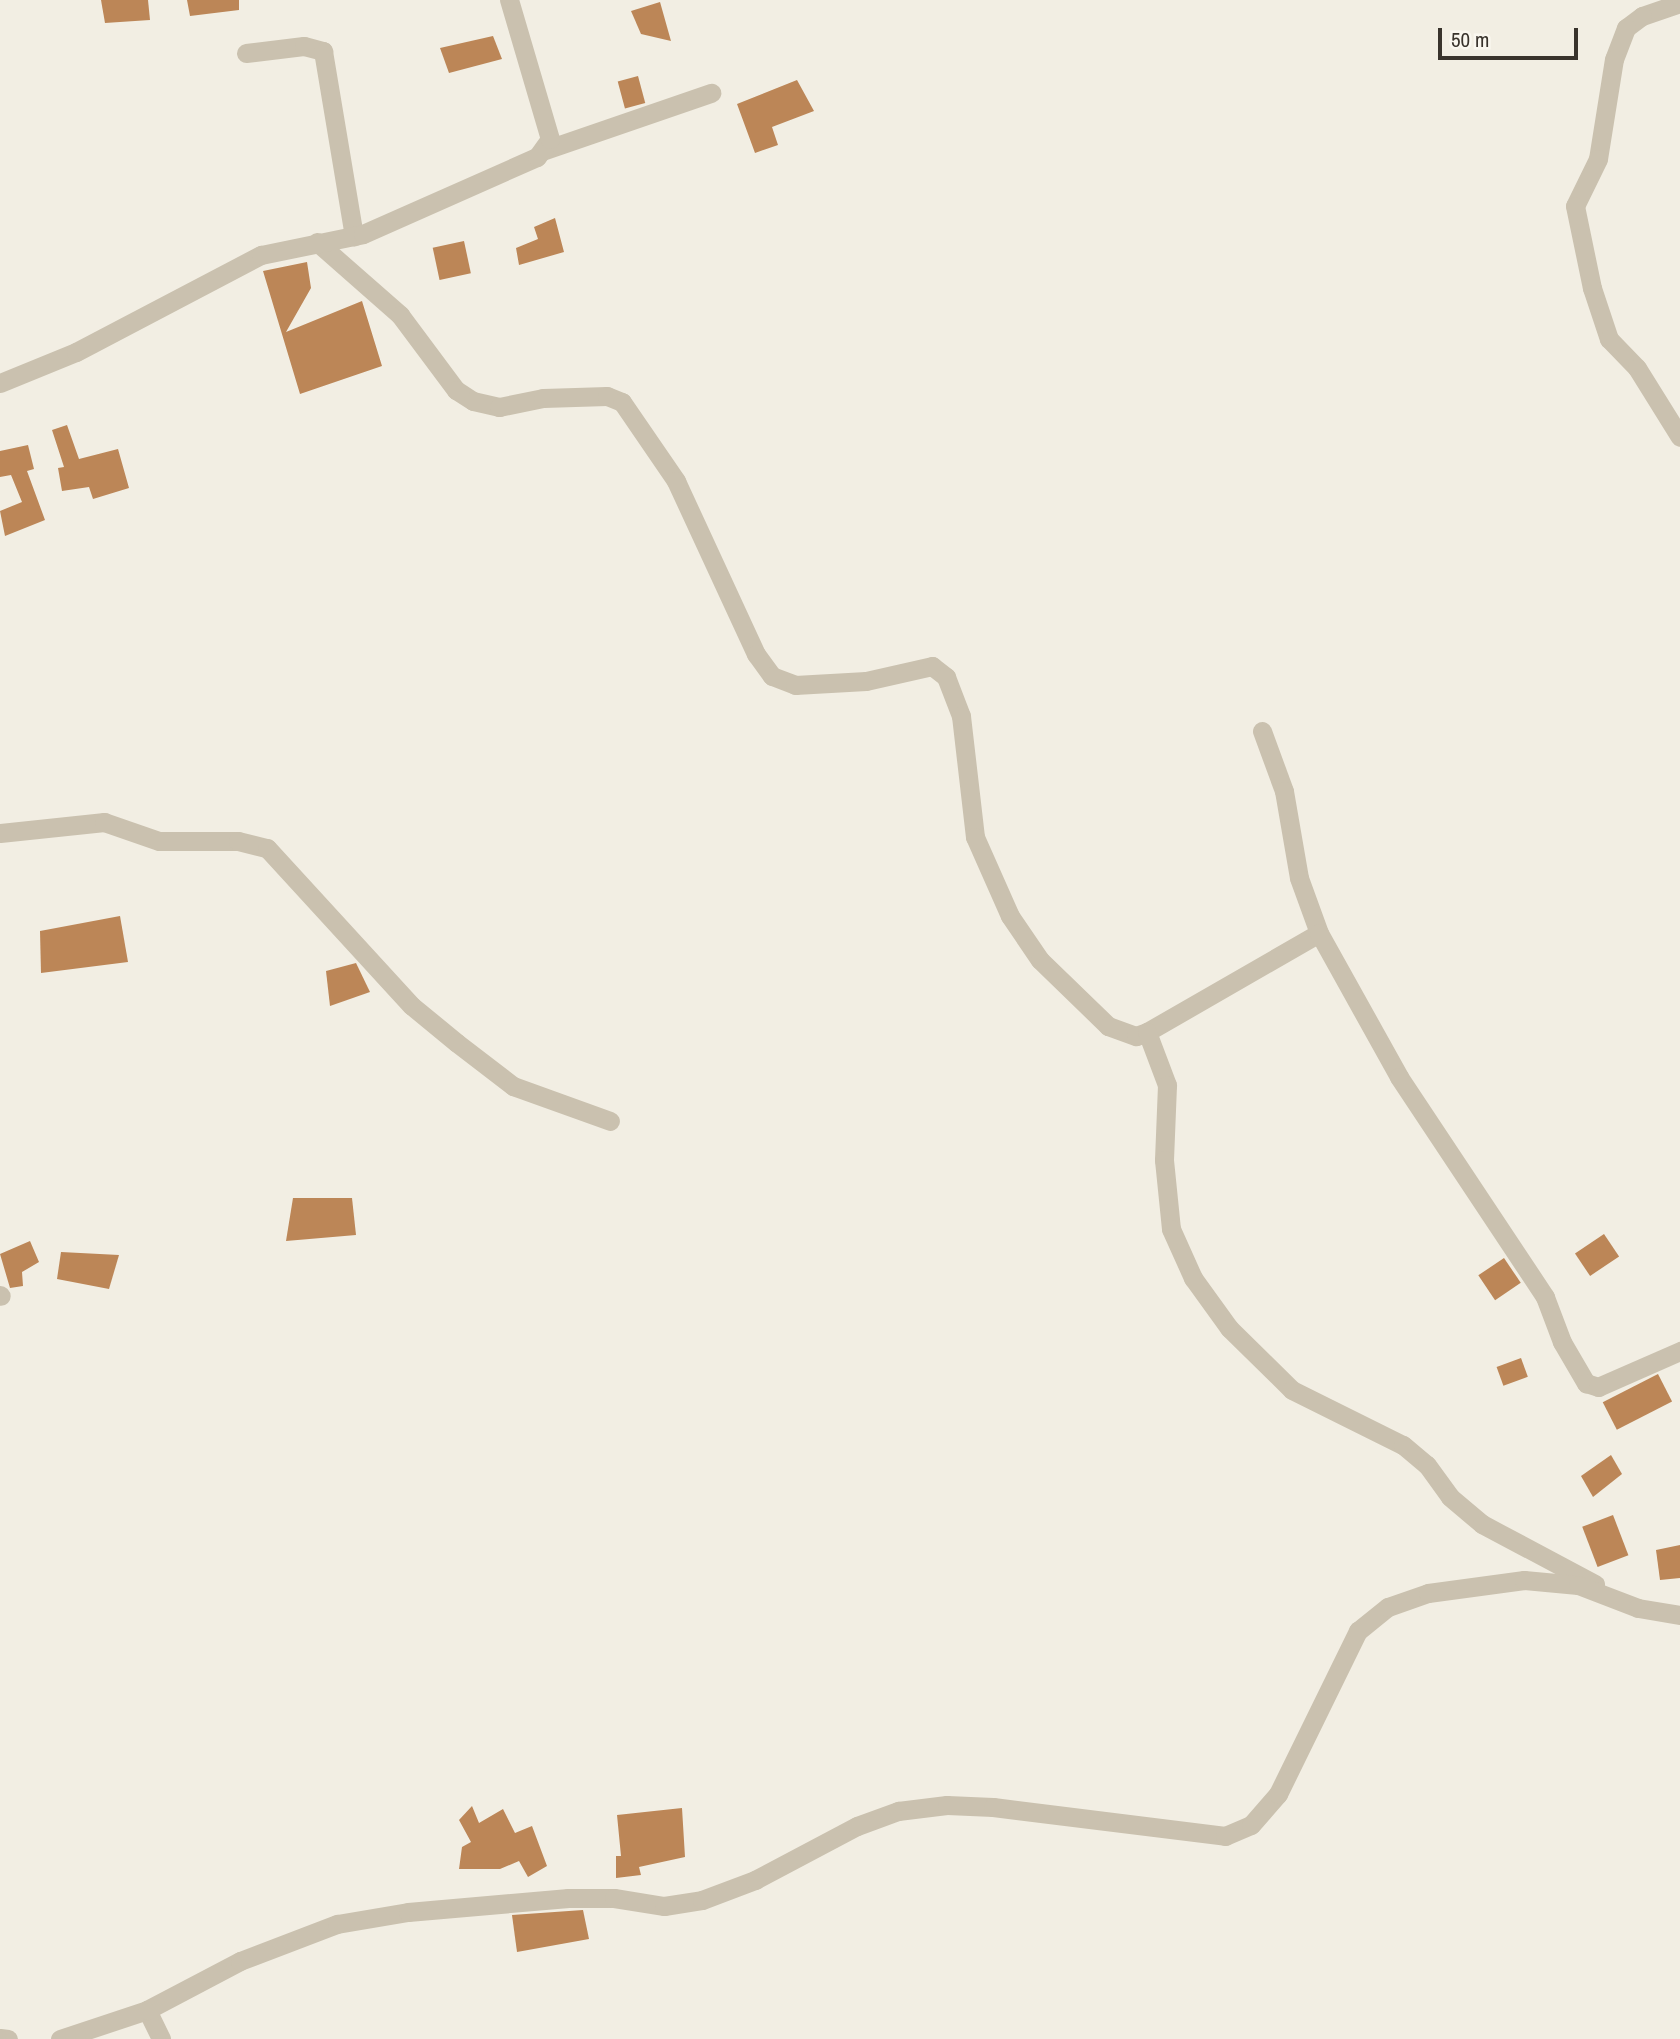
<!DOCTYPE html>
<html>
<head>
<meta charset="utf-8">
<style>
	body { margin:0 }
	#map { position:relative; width:1680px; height:2039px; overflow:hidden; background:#f2eee3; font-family:"Archivo Narrow",sans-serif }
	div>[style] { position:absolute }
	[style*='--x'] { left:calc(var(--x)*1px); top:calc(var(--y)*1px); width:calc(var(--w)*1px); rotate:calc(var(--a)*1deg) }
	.building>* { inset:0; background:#bc8657; transform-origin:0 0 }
	.minor>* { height:19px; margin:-9.5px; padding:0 9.5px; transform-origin:9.5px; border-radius:9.5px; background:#cac1af }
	span { translate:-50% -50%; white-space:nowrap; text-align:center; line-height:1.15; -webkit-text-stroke:5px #faf7ef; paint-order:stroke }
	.scale { position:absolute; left:1438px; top:28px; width:140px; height:32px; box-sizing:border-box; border:4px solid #39332c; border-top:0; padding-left:9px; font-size:21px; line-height:24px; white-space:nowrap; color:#39332c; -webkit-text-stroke:5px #faf7ef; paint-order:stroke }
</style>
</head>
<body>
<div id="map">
	<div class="building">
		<i style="clip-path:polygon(101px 0,148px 0,150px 20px,105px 23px)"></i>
		<i style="clip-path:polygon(187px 0,239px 0,239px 10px,190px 16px)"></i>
		<i style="clip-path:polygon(660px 2px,671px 41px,641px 34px,631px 11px)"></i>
		<i style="clip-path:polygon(493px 36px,502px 59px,449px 73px,440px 48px)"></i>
		<i style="left:638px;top:76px;width:28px;height:21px;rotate:75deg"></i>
		<i style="clip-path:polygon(797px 80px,814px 111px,772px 127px,778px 145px,755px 153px,737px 104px)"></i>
		<i style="clip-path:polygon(555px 218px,564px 252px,519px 265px,516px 248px,538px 239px,534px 227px)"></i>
		<i style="left:464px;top:241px;width:33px;height:32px;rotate:78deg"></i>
		<i style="clip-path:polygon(307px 262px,311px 288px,286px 332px,362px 301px,382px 366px,300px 394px,263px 271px)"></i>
		<i style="clip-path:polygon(67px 425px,79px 459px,118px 449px,129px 488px,93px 499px,89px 487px,62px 491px,58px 468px,64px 467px,52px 430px)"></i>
		<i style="clip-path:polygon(28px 445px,34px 469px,27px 471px,45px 520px,5px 536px,0 511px,22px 502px,11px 475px,0 477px,0 451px)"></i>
		<i style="clip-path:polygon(120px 916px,128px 962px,41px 973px,40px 931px)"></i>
		<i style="clip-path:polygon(356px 963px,370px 992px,330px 1006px,326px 971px)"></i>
		<i style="clip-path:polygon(293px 1198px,352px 1198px,356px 1235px,286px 1241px)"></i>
		<i style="left:1604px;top:1234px;width:27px;height:35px;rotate:56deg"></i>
		<i style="clip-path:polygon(30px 1241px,39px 1262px,22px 1272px,23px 1286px,10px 1288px,0 1254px)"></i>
		<i style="clip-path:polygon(61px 1252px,119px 1255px,109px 1289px,57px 1279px)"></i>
		<i style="left:1504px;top:1258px;width:30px;height:31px;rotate:56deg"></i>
		<i style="left:1521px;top:1358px;width:20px;height:26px;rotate:70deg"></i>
		<i style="left:1658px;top:1374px;width:31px;height:62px;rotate:63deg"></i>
		<i style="clip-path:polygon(1611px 1455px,1622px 1474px,1593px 1497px,1581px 1476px)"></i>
		<i style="left:1613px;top:1515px;width:43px;height:33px;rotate:69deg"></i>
		<i style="clip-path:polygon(1680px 1545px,1680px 1578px,1660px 1580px,1656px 1550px)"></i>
		<i style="clip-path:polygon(472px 1806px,479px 1823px,503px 1809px,515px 1833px,532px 1826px,547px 1866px,528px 1877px,519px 1861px,500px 1869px,459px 1869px,462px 1847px,471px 1842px,459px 1820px)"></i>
		<i style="clip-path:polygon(682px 1808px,685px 1857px,639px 1867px,641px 1875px,616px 1878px,616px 1856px,621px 1856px,617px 1815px)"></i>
		<i style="clip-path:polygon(583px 1910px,589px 1939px,517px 1952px,512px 1915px)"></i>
	</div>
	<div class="minor">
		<i style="--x:1680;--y:3;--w:40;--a:161.1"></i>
		<i style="--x:1642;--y:16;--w:20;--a:143"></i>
		<i style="--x:1626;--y:28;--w:33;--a:111"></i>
		<i style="--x:1614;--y:59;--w:101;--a:99.1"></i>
		<i style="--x:1598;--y:159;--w:52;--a:116.1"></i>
		<i style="--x:1575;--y:206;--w:84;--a:78.3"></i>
		<i style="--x:1592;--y:288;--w:54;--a:71.6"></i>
		<i style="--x:1609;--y:339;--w:40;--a:46"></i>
		<i style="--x:1637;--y:368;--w:81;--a:58.1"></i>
		<i style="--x:246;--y:53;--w:58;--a:-6.9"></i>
		<i style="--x:304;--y:46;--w:20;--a:15"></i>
		<i style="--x:323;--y:51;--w:188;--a:80.5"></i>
		<i style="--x:545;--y:150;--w:176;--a:-19"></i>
		<i style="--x:317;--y:242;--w:111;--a:41.3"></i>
		<i style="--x:400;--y:315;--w:94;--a:53.3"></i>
		<i style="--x:456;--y:390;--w:20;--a:33"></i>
		<i style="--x:473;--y:401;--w:27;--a:13"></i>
		<i style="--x:499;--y:407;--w:45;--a:-11.6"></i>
		<i style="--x:543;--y:398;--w:64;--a:-1.8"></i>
		<i style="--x:607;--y:396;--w:16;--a:22"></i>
		<i style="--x:622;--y:402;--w:96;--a:55.6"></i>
		<i style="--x:676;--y:481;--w:191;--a:65.2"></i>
		<i style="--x:756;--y:654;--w:27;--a:54"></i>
		<i style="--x:772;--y:676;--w:25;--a:21"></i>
		<i style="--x:795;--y:685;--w:71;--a:-3.2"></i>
		<i style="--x:866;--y:681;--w:68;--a:-12.8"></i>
		<i style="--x:932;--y:666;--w:18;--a:38"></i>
		<i style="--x:946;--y:677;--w:42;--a:69"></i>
		<i style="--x:961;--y:716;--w:122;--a:83.4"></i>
		<i style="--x:975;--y:837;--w:86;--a:66.1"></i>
		<i style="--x:1010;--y:916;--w:53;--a:55.7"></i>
		<i style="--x:1040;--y:960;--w:95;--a:44.1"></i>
		<i style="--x:1108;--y:1026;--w:30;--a:20"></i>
		<i style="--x:1136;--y:1036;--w:12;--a:-20"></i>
		<i style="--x:1147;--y:1032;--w:198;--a:-29.9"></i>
		<i style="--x:0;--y:383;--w:82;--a:-22.2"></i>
		<i style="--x:76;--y:352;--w:209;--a:-27.7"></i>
		<i style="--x:261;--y:255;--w:104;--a:-11.6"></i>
		<i style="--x:363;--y:234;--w:190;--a:-23.9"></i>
		<i style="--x:537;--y:157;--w:22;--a:-54"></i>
		<i style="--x:550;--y:139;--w:145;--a:-106.4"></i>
		<i style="--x:1262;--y:731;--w:64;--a:69.9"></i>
		<i style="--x:1284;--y:791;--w:88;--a:80.2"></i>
		<i style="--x:1299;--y:878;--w:59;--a:70"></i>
		<i style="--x:1319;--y:933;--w:165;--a:60.9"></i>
		<i style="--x:1399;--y:1077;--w:264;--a:56.4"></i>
		<i style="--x:1545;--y:1297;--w:48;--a:69.3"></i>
		<i style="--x:1562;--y:1342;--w:48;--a:59.7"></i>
		<i style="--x:1586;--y:1383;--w:13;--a:18"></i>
		<i style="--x:1598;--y:1387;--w:90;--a:-23.7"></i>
		<i style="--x:0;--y:833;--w:105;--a:-6"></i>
		<i style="--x:104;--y:822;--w:58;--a:19.1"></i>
		<i style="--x:159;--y:841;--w:79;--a:0"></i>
		<i style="--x:238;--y:841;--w:30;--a:14"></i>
		<i style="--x:267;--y:848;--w:214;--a:47.5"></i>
		<i style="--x:412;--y:1006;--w:58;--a:39.4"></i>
		<i style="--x:457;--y:1043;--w:71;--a:37.5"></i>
		<i style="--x:513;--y:1086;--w:103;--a:19.8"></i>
		<i style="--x:1147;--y:1032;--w:57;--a:69.3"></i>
		<i style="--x:1167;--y:1085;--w:75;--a:92.3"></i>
		<i style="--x:1164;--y:1160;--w:69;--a:84.2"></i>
		<i style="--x:1171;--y:1229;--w:54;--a:65.8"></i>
		<i style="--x:1193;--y:1278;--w:62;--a:54.2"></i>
		<i style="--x:1229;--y:1328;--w:88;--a:44.5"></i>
		<i style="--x:1292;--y:1390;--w:124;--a:26.4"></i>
		<i style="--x:1403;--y:1445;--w:31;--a:40"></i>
		<i style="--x:1427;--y:1465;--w:39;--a:54"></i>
		<i style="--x:1450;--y:1497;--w:42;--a:40.2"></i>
		<i style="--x:1482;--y:1524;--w:128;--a:28"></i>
		<i style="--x:0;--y:1295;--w:1;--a:45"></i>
		<i style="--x:147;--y:2010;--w:32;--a:64"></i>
		<i style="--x:0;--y:2038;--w:8;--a:7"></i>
		<i style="--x:60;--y:2039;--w:92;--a:-18.4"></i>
		<i style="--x:147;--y:2010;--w:105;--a:-27.8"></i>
		<i style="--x:240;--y:1961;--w:104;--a:-20.9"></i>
		<i style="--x:337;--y:1924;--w:72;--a:-9.6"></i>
		<i style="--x:408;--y:1912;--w:161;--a:-5"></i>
		<i style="--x:568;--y:1898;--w:46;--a:0"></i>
		<i style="--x:614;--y:1898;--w:51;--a:9.1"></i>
		<i style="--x:664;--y:1906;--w:38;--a:-9"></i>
		<i style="--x:702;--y:1900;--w:57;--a:-20.7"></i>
		<i style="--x:755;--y:1880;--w:115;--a:-27.9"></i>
		<i style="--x:857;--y:1826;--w:44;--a:-20.1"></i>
		<i style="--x:898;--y:1811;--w:49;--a:-7"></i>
		<i style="--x:947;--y:1805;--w:46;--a:2.5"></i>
		<i style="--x:993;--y:1807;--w:234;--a:7.1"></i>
		<i style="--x:1225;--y:1836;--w:28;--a:-23"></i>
		<i style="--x:1251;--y:1825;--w:41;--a:-48.9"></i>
		<i style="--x:1278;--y:1794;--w:182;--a:-63.9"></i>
		<i style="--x:1358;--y:1631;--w:38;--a:-39"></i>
		<i style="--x:1388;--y:1607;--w:42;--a:-19.3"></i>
		<i style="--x:1428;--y:1593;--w:97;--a:-7.7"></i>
		<i style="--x:1524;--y:1580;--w:54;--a:5.3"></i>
		<i style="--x:1578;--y:1585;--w:64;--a:21"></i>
		<i style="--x:1638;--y:1608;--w:43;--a:9.5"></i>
	</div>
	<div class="scale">50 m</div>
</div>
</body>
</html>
